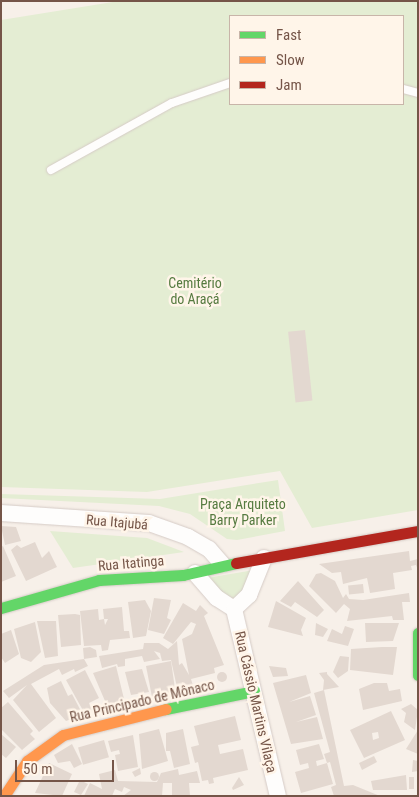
<!DOCTYPE html>
<html>
<head>
<meta charset="utf-8">
<style>
	body { margin:0 }
	#map { position:relative; width:419px; height:797px; overflow:hidden; background:#f7f0e9; font-family:"Roboto Condensed",sans-serif }
	div>[style] { position:absolute }
	[style*='--x'] { left:calc(var(--x)*1px); top:calc(var(--y)*1px); width:calc(var(--w)*1px); rotate:calc(var(--a)*1deg) }
	.green>* { inset:0; background:#e4edd3 }
	.building>* { inset:0; background:#e3d8d0; transform-origin:0 0 }
	.round { border-radius:50% }
	.roads { filter:drop-shadow(0 0 1px #d5cbc6) drop-shadow(0 0 1px #d5cbc6) }
	.lane>* { height:8px; margin:-4px; padding:0 4px; transform-origin:4px; border-radius:4px; background:#fefdfc }
	.street>* { height:16px; margin:-8px; padding:0 8px; transform-origin:8px; border-radius:8px; background:#fefdfc }
	.fast>* { height:11px; margin:-5.5px; padding:0 5.5px; transform-origin:5.5px; border-radius:5.5px; background:#63d668 }
	.slow>* { height:11px; margin:-5.5px; padding:0 5.5px; transform-origin:5.5px; border-radius:5.5px; background:#ff974d }
	.jam>* { height:11px; margin:-5.5px; padding:0 5.5px; transform-origin:5.5px; border-radius:5.5px; background:#b3261e }
	span { translate:-50% -50%; white-space:nowrap; text-align:center; line-height:1.15; -webkit-text-stroke:5px #fff5e9; paint-order:stroke }
	.park-label { font-size:14px; color:#567b40 }
	.street-label { font-size:14px; color:#755548 }
	.frame { position:absolute; inset:0; border:2px solid #755548; pointer-events:none }
	.legend { position:absolute; left:229px; top:15px; width:175px; height:90px; box-sizing:border-box; background:#fff5e9; border:1px solid #c8b5a9; margin:0; padding:6px 9px; list-style:none; font-size:15px; color:#755548 }
	.legend li { display:flex; align-items:center; gap:10px; height:25px }
	.legend b { width:25px; border:1px solid #c8b5a9 }
	.scale { position:absolute; left:15px; top:760px; width:99px; height:22px; box-sizing:border-box; border:2px solid #755548; border-top:0; padding-left:6px; font-size:15px; line-height:18px; white-space:nowrap; color:#755548; -webkit-text-stroke:4px #fff5e9; paint-order:stroke }
</style>
</head>
<body>
<div id="map">
	<div class="green">
		<i style="clip-path:polygon(evenodd,119px 1px,418px 1px,418px 510px,312px 528px,280px 471px,147px 492px,1px 487px,1px 20px,119px 1px,230px 16px,403px 16px,403px 104px,230px 104px,230px 16px)"></i>
		<i style="clip-path:polygon(278px 480px,285px 531px,237px 540px,227px 539px,190px 514px,159px 506px,1px 498px,1px 494px,160px 499px)"></i>
		<i style="clip-path:polygon(50px 531px,147px 538px,184px 552px,73px 568px)"></i>
		<i style="clip-path:polygon(254px 570px,237px 605px,206px 579px,207px 578px)"></i>
	</div>
	<div class="building">
		<i style="left:305px;top:330px;width:71px;height:17px;rotate:84deg"></i>
		<i style="clip-path:polygon(1px 526px,16px 527px,21px 541px,5px 545px)"></i>
		<i style="clip-path:polygon(35px 542px,42px 558px,49px 551px,57px 567px,26px 581px,11px 550px,17px 545px,21px 548px)"></i>
		<i style="clip-path:polygon(3px 546px,16px 576px,1px 582px,1px 547px)"></i>
		<i style="clip-path:polygon(409px 551px,410px 561px,418px 559px,418px 570px,416px 565px,411px 566px,412px 570px,393px 573px,395px 589px,370px 593px,367px 578px,343px 584px,341px 572px,332px 573px,319px 564px)"></i>
		<i style="clip-path:polygon(321px 573px,335px 581px,343px 598px,346px 594px,349px 599px,363px 600px,409px 593px,410px 602px,402px 602px,404px 620px,393px 620px,392px 616px,347px 621px,350px 609px,344px 604px,336px 613px,309px 586px,316px 574px)"></i>
		<i style="clip-path:polygon(298px 581px,324px 610px,317px 617px,295px 602px,291px 607px,280px 601px)"></i>
		<i style="left:363px;top:584px;width:9px;height:15px;rotate:84deg"></i>
		<i style="clip-path:polygon(154px 598px,171px 600px,167px 618px,171px 620px,164px 634px,148px 630px)"></i>
		<i style="clip-path:polygon(145px 600px,151px 611px,146px 636px,133px 638px,128px 602px)"></i>
		<i style="clip-path:polygon(276px 601px,306px 618px,301px 630px,303px 636px,268px 627px)"></i>
		<i style="clip-path:polygon(183px 603px,196px 611px,200px 605px,208px 613px,204px 616px,224px 665px,214px 668px,215px 673px,191px 679px,194px 689px,178px 692px,171px 660px,162px 661px,160px 653px,163px 654px,154px 651px,160px 659px,144px 662px,142px 656px,125px 659px,125px 666px,118px 667px,117px 664px,102px 668px,99px 656px,143px 649px,144px 643px,159px 643px,168px 649px,177px 641px,179px 665px,182px 663px,189px 675px,182px 639px,192px 634px,196px 624px,191px 622px,173px 644px,163px 638px)"></i>
		<i style="clip-path:polygon(122px 607px,124px 631px,129px 631px,130px 638px,110px 640px,108px 650px,102px 651px,101px 645px,84px 646px,80px 611px,98px 609px,99px 620px,104px 619px,105px 625px,108px 619px,104px 619px,103px 609px)"></i>
		<i style="clip-path:polygon(75px 614px,80px 615px,81px 645px,61px 647px,58px 615px)"></i>
		<i style="clip-path:polygon(37px 621px,56px 621px,58px 656px,45px 658px)"></i>
		<i style="clip-path:polygon(35px 622px,41px 652px,31px 662px,21px 658px,14px 629px)"></i>
		<i style="clip-path:polygon(316px 623px,328px 629px,323px 637px,315px 635px)"></i>
		<i style="clip-path:polygon(365px 623px,399px 623px,393px 641px,366px 642px)"></i>
		<i style="clip-path:polygon(345px 626px,354px 629px,348px 646px,327px 641px,332px 629px,342px 634px)"></i>
		<i style="clip-path:polygon(11px 630px,19px 654px,5px 663px,1px 657px,1px 634px)"></i>
		<i style="clip-path:polygon(90px 647px,96px 650px,97px 657px,84px 659px,83px 648px)"></i>
		<i style="clip-path:polygon(382px 647px,397px 647px,393px 675px,350px 670px,351px 649px)"></i>
		<i style="clip-path:polygon(340px 656px,349px 657px,348px 671px,338px 678px,333px 672px)"></i>
		<i style="clip-path:polygon(84px 659px,88px 666px,75px 672px,74px 669px,62px 675px,59px 669px,31px 684px,56px 718px,39px 732px,13px 700px,27px 685px,9px 698px,3px 691px,44px 665px)"></i>
		<i style="clip-path:polygon(171px 661px,176px 696px,152px 697px,146px 666px)"></i>
		<i style="clip-path:polygon(116px 666px,125px 703px,130px 704px,106px 709px,108px 700px,105px 701px,93px 673px)"></i>
		<i style="clip-path:polygon(269px 666px,286px 668px,288px 676px,273px 677px)"></i>
		<i style="clip-path:polygon(142px 669px,149px 692px,131px 695px,125px 672px)"></i>
		<i style="clip-path:polygon(85px 670px,99px 698px,89px 703px,92px 710px,85px 714px,66px 680px)"></i>
		<i style="clip-path:polygon(327px 672px,327px 674px,339px 687px,323px 690px,324px 680px,319px 673px)"></i>
		<i class="round" style="left:217px;top:672px;width:10px;height:10px"></i>
		<i style="clip-path:polygon(306px 675px,311px 693px,289px 702px,310px 696px,316px 715px,296px 722px,317px 717px,323px 739px,291px 744px,273px 683px)"></i>
		<i style="clip-path:polygon(61px 681px,68px 696px,72px 694px,83px 715px,66px 721px,50px 703px,47px 688px)"></i>
		<i style="clip-path:polygon(374px 683px,387px 683px,389px 691px,400px 689px,402px 701px,363px 710px,359px 689px)"></i>
		<i style="clip-path:polygon(324px 690px,344px 786px,353px 785px,380px 796px,334px 796px,331px 787px,336px 785px,330px 762px,327px 763px,333px 784px,301px 793px,295px 772px,309px 768px,308px 763px,300px 765px,296px 750px,319px 744px,324px 759px,316px 761px,317px 766px,327px 763px,324px 754px,330px 752px,314px 693px)"></i>
		<i style="clip-path:polygon(8px 702px,33px 731px,30px 734px,35px 739px,22px 750px,1px 729px,1px 708px)"></i>
		<i style="clip-path:polygon(411px 704px,418px 710px,415px 730px,404px 722px,406px 713px,401px 709px)"></i>
		<i style="clip-path:polygon(evenodd,391px 711px,405px 740px,364px 758px,350px 730px,391px 711px,378px 732px,379px 738px,373px 740px,372px 733px,378px 732px)"></i>
		<i style="clip-path:polygon(235px 716px,241px 740px,218px 745px,220px 754px,243px 749px,248px 770px,213px 778px,214px 783px,209px 784px,208px 780px,202px 781px,198px 762px,195px 763px,191px 747px,199px 745px,194px 726px)"></i>
		<i style="clip-path:polygon(159px 729px,168px 761px,142px 769px,139px 734px)"></i>
		<i style="clip-path:polygon(183px 729px,190px 764px,174px 768px,170px 751px,166px 751px,166px 733px)"></i>
		<i style="clip-path:polygon(418px 730px,418px 754px,406px 749px)"></i>
		<i style="clip-path:polygon(1px 734px,16px 747px,6px 758px,1px 754px)"></i>
		<i style="clip-path:polygon(133px 735px,138px 767px,118px 771px,115px 755px,120px 754px,119px 750px,111px 752px,108px 741px)"></i>
		<i style="left:104px;top:740px;width:18px;height:27px;rotate:74deg"></i>
		<i style="clip-path:polygon(72px 744px,82px 764px,74px 768px,70px 761px,58px 763px,54px 755px)"></i>
		<i style="clip-path:polygon(374px 756px,377px 762px,362px 770px,359px 763px)"></i>
		<i style="clip-path:polygon(413px 760px,418px 761px,418px 771px,412px 772px)"></i>
		<i style="clip-path:polygon(49px 763px,72px 774px,62px 796px,35px 793px)"></i>
		<i style="clip-path:polygon(140px 768px,141px 774px,135px 777px,132px 772px)"></i>
		<i style="clip-path:polygon(178px 769px,179px 775px,197px 771px,200px 783px,189px 783px,190px 796px,172px 796px,172px 783px,163px 783px,162px 796px,123px 796px,131px 790px,124px 787px,122px 792px,115px 789px,112px 796px,84px 796px,90px 783px,102px 789px,99px 774px,115px 770px,118px 781px,157px 782px,161px 773px)"></i>
		<i class="round" style="left:149.5px;top:771.5px;width:9px;height:9px"></i>
		<i style="clip-path:polygon(406px 775px,407px 790px,373px 790px,371px 781px)"></i>
		<i style="clip-path:polygon(239px 777px,244px 785px,233px 790px,232px 788px)"></i>
		<i style="left:409px;top:777px;width:5px;height:12px"></i>
		<i style="clip-path:polygon(80px 780px,88px 784px,81px 795px,74px 792px)"></i>
	</div>
	<div class="roads">
		<div class="lane">
			<i style="--x:403;--y:89;--w:16;--a:15"></i>
			<i style="--x:51;--y:170;--w:138;--a:-29"></i>
			<i style="--x:172;--y:103;--w:61;--a:-19"></i>
		</div>
		<div class="street">
			<i style="--x:1;--y:513;--w:148;--a:3.9"></i>
			<i style="--x:149;--y:523;--w:41;--a:19.7"></i>
			<i style="--x:188;--y:537;--w:24;--a:30"></i>
			<i style="--x:209;--y:549;--w:20;--a:49"></i>
			<i style="--x:195;--y:573;--w:33;--a:49"></i>
			<i style="--x:217;--y:598;--w:20;--a:33"></i>
			<i style="--x:234;--y:609;--w:192;--a:76.8"></i>
			<i style="--x:234;--y:609;--w:21;--a:-43"></i>
			<i style="--x:249;--y:595;--w:40;--a:-68"></i>
		</div>
		<div class="fast">
			<i style="--x:1;--y:608;--w:102;--a:-15.9"></i>
			<i style="--x:99;--y:580;--w:84;--a:-3.4"></i>
			<i style="--x:183;--y:575;--w:54;--a:-12.8"></i>
			<i style="--x:418;--y:633;--w:42;--a:90"></i>
			<i style="--x:166;--y:709;--w:90;--a:-11.6"></i>
		</div>
		<div class="slow">
			<i style="--x:4;--y:796;--w:42;--a:-56.7"></i>
			<i style="--x:27;--y:761;--w:44;--a:-35.8"></i>
			<i style="--x:63;--y:735;--w:106;--a:-14.2"></i>
		</div>
		<div class="jam">
			<i style="--x:236;--y:563;--w:185;--a:-10"></i>
		</div>
	</div>
	<div class="park-label">
		<span style="left:195px;top:291px">Cemitério<br>do Araçá</span>
		<span style="left:243px;top:512px">Praça Arquiteto<br>Barry Parker</span>
	</div>
	<div class="street-label">
		<span style="left:117px;top:522px;rotate:5deg">Rua Itajubá</span>
		<span style="left:131px;top:563px;rotate:-5deg">Rua Itatinga</span>
		<span style="left:142px;top:701px;rotate:-13deg">Rua Principado de Mônaco</span>
		<span style="left:256px;top:702px;rotate:77deg">Rua Cássio Martins Vilaça</span>
	</div>
	<div class="frame"></div>
	<ul class="legend">
	<li><b style="height:6px;background:#63d668"></b>Fast</li>
	<li><b style="height:6px;background:#ff974d"></b>Slow</li>
	<li><b style="height:6px;background:#b3261e"></b>Jam</li>
	</ul>
	<div class="scale">50 m</div>
</div>
</body>
</html>
